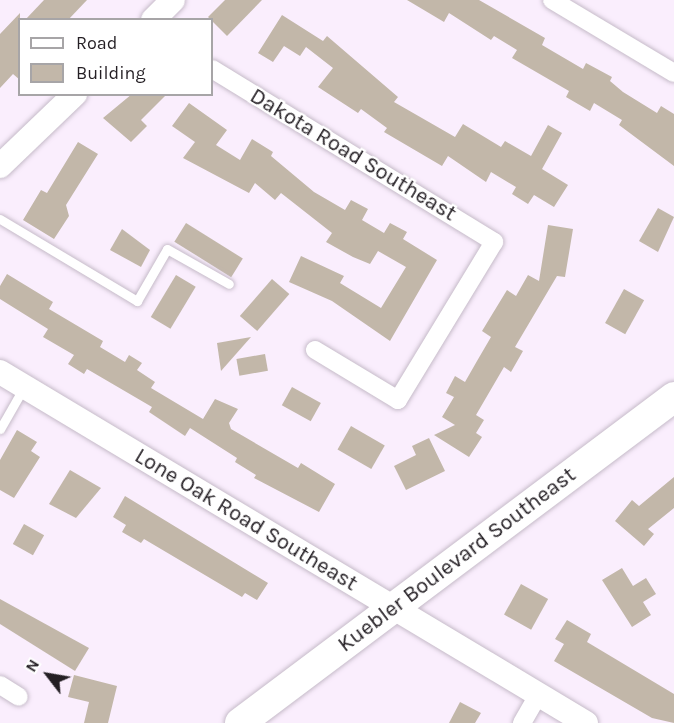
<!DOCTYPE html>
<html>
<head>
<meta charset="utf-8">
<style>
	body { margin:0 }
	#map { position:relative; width:674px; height:723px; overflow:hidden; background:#faeefd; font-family:Karla,sans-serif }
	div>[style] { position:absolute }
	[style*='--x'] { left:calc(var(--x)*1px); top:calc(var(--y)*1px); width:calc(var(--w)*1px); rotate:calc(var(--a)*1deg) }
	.building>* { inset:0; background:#c2b7a9; transform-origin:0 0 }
	.roads { filter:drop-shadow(0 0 2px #c6bbc9) drop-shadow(0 0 2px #c6bbc9) }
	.service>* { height:9px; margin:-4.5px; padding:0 4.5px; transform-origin:4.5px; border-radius:4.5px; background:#fff }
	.minor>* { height:18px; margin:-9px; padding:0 9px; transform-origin:9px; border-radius:9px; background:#fff }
	.tertiary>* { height:24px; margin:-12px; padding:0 12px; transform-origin:12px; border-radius:12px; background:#fff }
	.primary>* { height:30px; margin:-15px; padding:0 15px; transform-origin:15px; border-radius:15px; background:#fff }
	span { translate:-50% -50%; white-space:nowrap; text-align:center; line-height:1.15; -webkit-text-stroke:4.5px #fff; paint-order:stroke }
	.street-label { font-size:22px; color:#241f24 }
	.legend { position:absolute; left:18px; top:18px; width:195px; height:78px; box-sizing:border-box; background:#fff; border:2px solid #a7a5a7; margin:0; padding:8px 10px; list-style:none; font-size:18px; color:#241f24 }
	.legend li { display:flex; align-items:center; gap:12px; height:30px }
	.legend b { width:30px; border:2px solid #a7a5a7 }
	.north { position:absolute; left:18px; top:645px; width:60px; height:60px; -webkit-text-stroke:4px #fff; paint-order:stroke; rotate:301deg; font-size:16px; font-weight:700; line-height:24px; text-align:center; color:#241f24 }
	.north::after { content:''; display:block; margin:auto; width:21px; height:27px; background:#241f24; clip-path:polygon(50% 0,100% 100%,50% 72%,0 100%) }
</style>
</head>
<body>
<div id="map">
	<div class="building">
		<i style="clip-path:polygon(44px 0,87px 0,68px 20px,25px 20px)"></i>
		<i style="clip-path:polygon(225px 0,262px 0,227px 36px,208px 17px)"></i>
		<i style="clip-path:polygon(407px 0,479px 0,545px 38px,542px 45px,583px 69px,586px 63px,612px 77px,610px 81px,623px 92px,657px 113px,661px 106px,674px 114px,674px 166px,619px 125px,622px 120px,594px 103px,590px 111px,566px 97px,569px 91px,512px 58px,517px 50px,494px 36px,491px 40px,449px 13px,444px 22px)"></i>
		<i style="clip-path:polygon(20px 13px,20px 80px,13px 74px,0 88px,0 34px)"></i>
		<i style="clip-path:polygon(282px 15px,323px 41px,327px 36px,398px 97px,394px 102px,455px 137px,463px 124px,501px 147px,505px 141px,531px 156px,548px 125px,562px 133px,542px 169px,568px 185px,554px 207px,534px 195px,528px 204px,512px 194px,516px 187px,491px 172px,486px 182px,448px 156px,442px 166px,384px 132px,387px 128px,361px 109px,358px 113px,318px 87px,333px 68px,306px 47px,300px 56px,284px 46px,273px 62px,258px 53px)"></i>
		<i style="clip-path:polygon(132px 94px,167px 94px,141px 120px,147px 126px,131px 142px,103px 118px)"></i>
		<i style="clip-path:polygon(189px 103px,227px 130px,216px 145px,240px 160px,252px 139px,273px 152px,271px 156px,314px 192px,345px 210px,351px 200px,368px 209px,362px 220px,384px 233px,390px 223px,407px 232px,403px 239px,437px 260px,390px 341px,332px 301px,289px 282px,301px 256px,344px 276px,340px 283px,381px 308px,406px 267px,378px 251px,370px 264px,353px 257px,326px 242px,332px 233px,281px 193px,275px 200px,255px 183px,249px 193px,183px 158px,195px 142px,172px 126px)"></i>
		<i style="clip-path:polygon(78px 142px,98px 154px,66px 205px,69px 216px,54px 239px,23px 220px,41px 190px,47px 193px)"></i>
		<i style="clip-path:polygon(658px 208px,674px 217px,658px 252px,639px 241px)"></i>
		<i style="left:186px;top:223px;width:67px;height:22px;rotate:32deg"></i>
		<i style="clip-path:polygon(548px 225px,573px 229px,565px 277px,557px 276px,515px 347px,523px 351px,511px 372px,504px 367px,476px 415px,484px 420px,476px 433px,482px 437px,469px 457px,434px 435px,455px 425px,442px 417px,454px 397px,446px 393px,455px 376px,465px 382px,477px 361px,491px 337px,482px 331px,507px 290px,516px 296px,528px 275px,539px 281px)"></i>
		<i style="clip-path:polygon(122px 229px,150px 250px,141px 267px,110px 250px)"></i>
		<i style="clip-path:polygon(7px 274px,53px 302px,49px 309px,103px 341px,100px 347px,125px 362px,129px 355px,142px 363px,137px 370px,155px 382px,151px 388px,203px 419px,215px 399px,238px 409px,229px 423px,231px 429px,298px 468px,301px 463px,335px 484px,319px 512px,254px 478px,256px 475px,235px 462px,237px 458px,190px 428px,185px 436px,149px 412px,152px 407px,87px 369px,84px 374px,68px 364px,74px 355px,43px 337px,48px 329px,0 299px,0 286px)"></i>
		<i style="left:176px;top:275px;width:23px;height:49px;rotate:31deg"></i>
		<i style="left:272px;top:279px;width:23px;height:49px;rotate:41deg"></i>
		<i style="left:624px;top:289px;width:23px;height:39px;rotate:29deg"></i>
		<i style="clip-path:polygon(251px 337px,221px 371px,217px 343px)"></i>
		<i style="left:265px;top:354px;width:17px;height:29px;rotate:80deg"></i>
		<i style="left:292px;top:387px;width:33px;height:21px;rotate:29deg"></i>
		<i style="left:351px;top:426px;width:39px;height:27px;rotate:30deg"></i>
		<i style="clip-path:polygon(17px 430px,37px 442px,31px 451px,40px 457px,14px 498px,0 490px,0 460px)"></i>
		<i style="clip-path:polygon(429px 438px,445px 471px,406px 490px,394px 466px,416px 455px,412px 446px)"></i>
		<i style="clip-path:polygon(70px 470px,101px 488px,76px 518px,49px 504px)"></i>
		<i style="clip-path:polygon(674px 477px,674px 508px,648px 529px,654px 534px,644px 546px,615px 521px,632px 500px,639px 506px)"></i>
		<i style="clip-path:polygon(125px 496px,268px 583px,257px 600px,245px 593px,242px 597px,144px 539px,141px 543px,122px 532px,126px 525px,113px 517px)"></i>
		<i style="left:24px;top:524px;width:23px;height:23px;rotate:29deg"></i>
		<i style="clip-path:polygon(622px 568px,633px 586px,646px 578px,656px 594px,643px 602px,651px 615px,632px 627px,602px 580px)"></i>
		<i style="left:521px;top:584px;width:31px;height:35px;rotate:29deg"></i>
		<i style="clip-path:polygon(0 599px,89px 648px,75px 671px,0 624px)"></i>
		<i style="clip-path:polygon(567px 620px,591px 634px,587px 642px,674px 694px,674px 723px,652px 718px,554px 661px,564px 644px,555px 639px)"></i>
		<i style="clip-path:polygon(74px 675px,117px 686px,108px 723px,84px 723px,89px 702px,68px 697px)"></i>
		<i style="clip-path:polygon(460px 702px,481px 713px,475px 723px,449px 723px)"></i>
	</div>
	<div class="roads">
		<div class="service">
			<i style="--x:0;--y:219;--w:160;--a:30.9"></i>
			<i style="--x:137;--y:301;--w:60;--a:-60"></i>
			<i style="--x:167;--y:249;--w:71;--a:29.4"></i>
			<i style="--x:0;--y:429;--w:48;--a:-60.3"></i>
		</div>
		<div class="minor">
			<i style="--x:552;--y:0;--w:142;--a:30.9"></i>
			<i style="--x:212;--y:69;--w:331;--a:31.5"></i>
			<i style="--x:494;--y:242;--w:185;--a:121.3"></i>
			<i style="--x:398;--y:400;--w:97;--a:-148.9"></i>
			<i style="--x:0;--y:685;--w:22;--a:32"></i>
			<i style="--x:522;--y:723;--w:34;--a:-60"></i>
		</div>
		<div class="tertiary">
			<i style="--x:153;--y:20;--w:28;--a:-45"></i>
			<i style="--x:0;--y:166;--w:104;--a:-43.8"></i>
			<i style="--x:0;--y:372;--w:683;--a:30.92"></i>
		</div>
		<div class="primary">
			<i style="--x:240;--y:723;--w:543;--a:-36.91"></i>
		</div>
	</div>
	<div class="street-label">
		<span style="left:353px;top:155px;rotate:31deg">Dakota Road Southeast</span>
		<span style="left:246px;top:520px;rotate:31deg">Lone Oak Road Southeast</span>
		<span style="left:457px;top:560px;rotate:-37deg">Kuebler Boulevard Southeast</span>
	</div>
	<ul class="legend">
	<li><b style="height:8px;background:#fff"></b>Road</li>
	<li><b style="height:16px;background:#c2b7a9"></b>Building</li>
	</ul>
	<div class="north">N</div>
</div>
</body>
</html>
